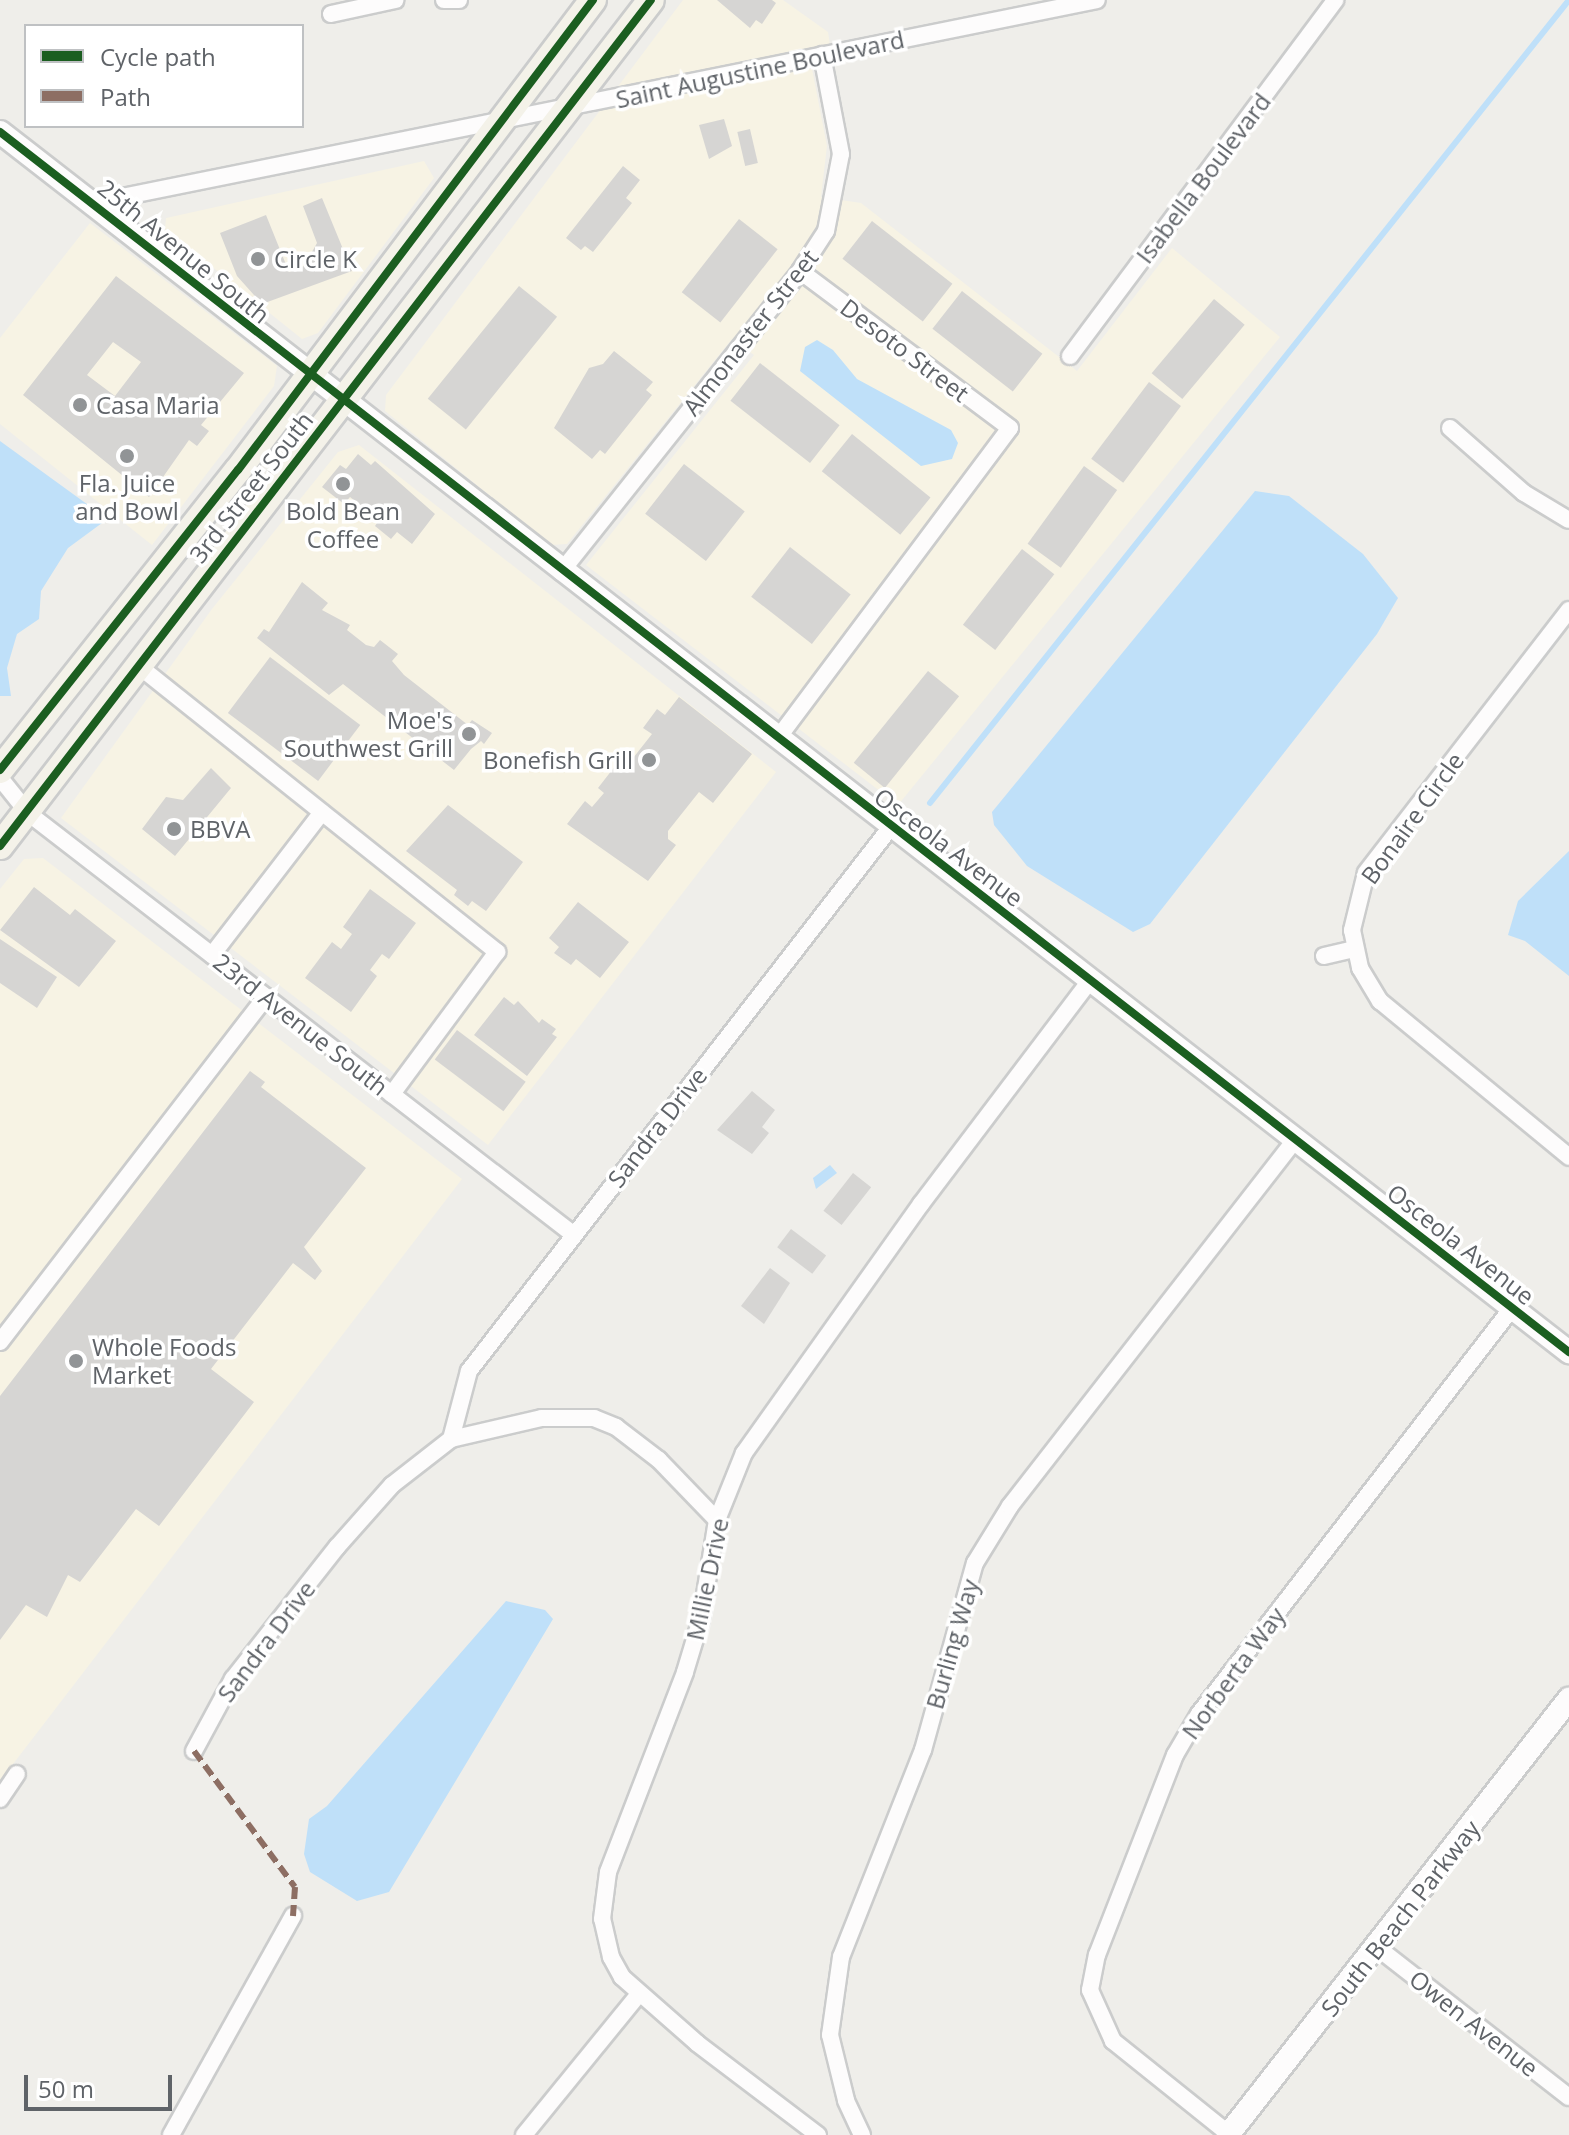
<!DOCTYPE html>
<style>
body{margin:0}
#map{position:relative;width:1569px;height:2135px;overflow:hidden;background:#efeeea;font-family:"Open Sans",sans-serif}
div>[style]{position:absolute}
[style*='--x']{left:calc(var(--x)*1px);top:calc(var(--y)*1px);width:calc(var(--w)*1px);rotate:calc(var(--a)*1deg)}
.commercial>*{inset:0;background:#f7f3e4}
.water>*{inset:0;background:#bfe0f9}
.stream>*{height:6px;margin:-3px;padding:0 3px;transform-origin:3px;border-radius:3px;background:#bfe0f9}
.building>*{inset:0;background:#d6d5d3;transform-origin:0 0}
.roads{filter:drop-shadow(2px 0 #cbcccc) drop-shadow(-2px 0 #cbcccc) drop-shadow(0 2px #cbcccc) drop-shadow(0 -2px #cbcccc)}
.street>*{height:16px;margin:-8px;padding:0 8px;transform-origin:8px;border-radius:8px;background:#fdfcfc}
.secondary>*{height:22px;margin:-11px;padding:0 11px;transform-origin:11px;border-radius:11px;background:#fdfcfc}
.primary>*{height:26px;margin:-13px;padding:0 13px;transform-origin:13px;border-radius:13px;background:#f4f2e9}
.quiet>*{height:6px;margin-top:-3px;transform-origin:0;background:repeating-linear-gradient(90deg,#8d6e63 0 12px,transparent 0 18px)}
.cycleway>*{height:8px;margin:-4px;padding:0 4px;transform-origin:4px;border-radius:4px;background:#1b5e20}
.dots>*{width:22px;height:22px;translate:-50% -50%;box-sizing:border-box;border:4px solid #fff;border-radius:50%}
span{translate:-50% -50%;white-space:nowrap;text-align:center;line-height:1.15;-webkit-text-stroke:7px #fff;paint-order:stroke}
.street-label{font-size:24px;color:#5f6368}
.poi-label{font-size:24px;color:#5f6368}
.left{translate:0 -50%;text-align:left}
.right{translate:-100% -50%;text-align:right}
.legend{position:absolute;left:24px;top:24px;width:280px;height:104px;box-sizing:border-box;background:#fff;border:2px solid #bfc1c3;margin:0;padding:10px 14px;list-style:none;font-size:24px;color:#5f6368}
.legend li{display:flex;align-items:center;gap:16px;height:40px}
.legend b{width:40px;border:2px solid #bfc1c3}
.scale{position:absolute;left:24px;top:2075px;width:148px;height:36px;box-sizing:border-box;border:4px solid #5f6368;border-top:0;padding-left:10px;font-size:24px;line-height:28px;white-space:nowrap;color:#5f6368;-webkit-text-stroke:6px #fff;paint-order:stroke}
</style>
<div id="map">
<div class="commercial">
<div style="clip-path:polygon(683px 0,783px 0,828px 32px,830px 45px,808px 48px,827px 146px,821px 197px,861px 203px,1077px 371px,1172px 248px,1280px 337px,898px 805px,586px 565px,754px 355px,732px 339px,567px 544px,551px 545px,385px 411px,386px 395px)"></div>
<div style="clip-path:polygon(424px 161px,434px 178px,318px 333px,302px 339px,165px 229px,166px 218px)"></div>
<div style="clip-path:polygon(90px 223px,277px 366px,274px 386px,152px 545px,0 424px,0 338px)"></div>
<div style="clip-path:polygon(359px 445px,776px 772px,488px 1145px,61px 818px,212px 609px,338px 452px)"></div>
<div style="clip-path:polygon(43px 858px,462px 1179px,0 1781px,0 889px,24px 859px)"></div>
</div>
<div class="water">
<div style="clip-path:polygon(817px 340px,833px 350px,857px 379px,951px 430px,958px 443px,952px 459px,921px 466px,800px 371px,805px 347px)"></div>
<div style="clip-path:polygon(0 441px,102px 515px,102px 523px,68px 548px,41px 591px,39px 619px,17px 634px,7px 668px,11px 696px,0 696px)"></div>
<div style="clip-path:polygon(1255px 491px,1289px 496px,1363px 554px,1398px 598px,1377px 634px,1150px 924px,1133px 932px,1027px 866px,994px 825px,992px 812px)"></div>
<div style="clip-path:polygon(1569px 851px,1569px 976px,1525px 941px,1508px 935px,1518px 901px)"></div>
<div style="clip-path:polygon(830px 1165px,837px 1173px,816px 1189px,813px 1178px)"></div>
<div style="clip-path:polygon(506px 1601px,545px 1610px,553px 1619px,389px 1892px,357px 1901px,310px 1872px,304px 1854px,309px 1819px,327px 1806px)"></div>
</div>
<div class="stream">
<div style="--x:930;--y:803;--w:1026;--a:-51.49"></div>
</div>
<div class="building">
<div style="clip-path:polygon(717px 0,772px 0,776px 3px,762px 24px,756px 20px,750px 28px)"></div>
<div style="clip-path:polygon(724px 119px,732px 146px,709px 159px,699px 125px)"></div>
<div style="left:750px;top:129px;width:35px;height:13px;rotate:77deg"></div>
<div style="clip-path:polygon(623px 166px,640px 180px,626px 198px,632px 203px,593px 252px,585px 246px,581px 250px,566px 238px)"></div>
<div style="clip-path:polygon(322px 198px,352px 271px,262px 304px,237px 276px,220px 233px,266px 215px,289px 272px,304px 266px,317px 243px,303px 206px)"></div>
<div style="left:739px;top:219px;width:49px;height:93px;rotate:38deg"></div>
<div style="left:872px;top:221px;width:102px;height:48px;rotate:38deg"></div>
<div style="clip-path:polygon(evenodd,116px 276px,244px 373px,201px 425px,209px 431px,197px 446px,189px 440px,149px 497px,23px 395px,116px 276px,113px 342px,141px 362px,115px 396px,87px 375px,113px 342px)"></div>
<div style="left:519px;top:286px;width:49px;height:145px;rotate:39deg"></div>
<div style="left:962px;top:291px;width:102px;height:48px;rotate:38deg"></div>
<div style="left:1214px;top:299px;width:40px;height:97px;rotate:40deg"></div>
<div style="clip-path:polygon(614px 351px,653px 382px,646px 390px,652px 395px,605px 454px,600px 450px,592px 459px,554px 428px,589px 368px,603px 364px)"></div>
<div style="left:760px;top:363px;width:101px;height:48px;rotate:38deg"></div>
<div style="left:1149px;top:382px;width:40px;height:96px;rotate:37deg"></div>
<div style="left:852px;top:434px;width:101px;height:48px;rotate:39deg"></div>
<div style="clip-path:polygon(358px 454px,371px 465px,375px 461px,435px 514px,412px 544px,397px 532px,391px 539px,375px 526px,379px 520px,350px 497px,344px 504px,322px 487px,340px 465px,346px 469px)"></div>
<div style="left:684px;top:464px;width:77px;height:63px;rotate:38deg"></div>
<div style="left:1084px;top:466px;width:41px;height:96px;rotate:36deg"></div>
<div style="left:790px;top:547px;width:77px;height:63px;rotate:38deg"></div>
<div style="left:1022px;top:549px;width:41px;height:96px;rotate:38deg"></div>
<div style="clip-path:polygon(302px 582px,328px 603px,322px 610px,350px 625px,347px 630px,366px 645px,374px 647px,380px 640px,398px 654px,392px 661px,404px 675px,468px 725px,472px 720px,492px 733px,484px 744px,481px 741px,471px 749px,454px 770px,343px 684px,329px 695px,257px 638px,264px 629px,269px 632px)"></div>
<div style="left:270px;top:657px;width:113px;height:70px;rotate:37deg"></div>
<div style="left:928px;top:671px;width:40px;height:118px;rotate:39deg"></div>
<div style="clip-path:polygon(679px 697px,752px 754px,713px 803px,699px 792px,668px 831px,668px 839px,676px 845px,648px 881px,567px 824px,585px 801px,592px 807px,604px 793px,598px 788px,619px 761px,626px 767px,652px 734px,643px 728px,657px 709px,665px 715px)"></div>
<div style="clip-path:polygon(211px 768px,231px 788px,175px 856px,142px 829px,166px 797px,183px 800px)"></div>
<div style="clip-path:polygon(448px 805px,523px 862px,486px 911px,472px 901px,468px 906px,454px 895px,457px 890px,406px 851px)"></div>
<div style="clip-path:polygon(34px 887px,70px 915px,75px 909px,116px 941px,79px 987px,0 930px)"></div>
<div style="clip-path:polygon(370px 889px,416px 923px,389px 959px,382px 954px,370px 970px,377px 976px,351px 1012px,305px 978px,332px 942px,341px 949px,352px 934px,343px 927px)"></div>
<div style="clip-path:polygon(578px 902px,629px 942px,600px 978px,576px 959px,571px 965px,554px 953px,559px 947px,549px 938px)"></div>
<div style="clip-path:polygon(0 939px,57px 977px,37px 1008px,0 983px)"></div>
<div style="clip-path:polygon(504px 997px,514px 1005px,518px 1001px,539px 1023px,542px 1019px,556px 1029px,552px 1034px,557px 1037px,527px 1076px,474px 1035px)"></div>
<div style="left:457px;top:1030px;width:86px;height:37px;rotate:37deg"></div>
<div style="clip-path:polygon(250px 1071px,265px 1082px,261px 1087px,366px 1168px,304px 1247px,322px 1271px,315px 1280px,293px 1263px,211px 1369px,254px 1402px,159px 1526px,136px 1509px,80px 1582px,68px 1575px,47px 1617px,26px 1605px,0 1640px,0 1396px)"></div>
<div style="clip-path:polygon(752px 1091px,775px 1110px,762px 1127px,769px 1133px,752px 1154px,717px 1130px)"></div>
<div style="left:853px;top:1173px;width:23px;height:48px;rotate:38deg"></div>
<div style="left:791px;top:1229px;width:44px;height:23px;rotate:37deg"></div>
<div style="clip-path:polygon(770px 1268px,790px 1283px,764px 1324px,741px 1306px)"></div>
</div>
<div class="roads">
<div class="street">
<div style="--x:444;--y:0;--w:15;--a:0"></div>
<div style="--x:331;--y:14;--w:66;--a:-12.2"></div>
<div style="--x:92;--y:203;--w:1025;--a:-11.42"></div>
<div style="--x:1070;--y:356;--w:444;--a:-53.3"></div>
<div style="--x:1450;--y:428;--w:98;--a:41.3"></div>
<div style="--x:1524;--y:493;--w:52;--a:31"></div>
<div style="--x:561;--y:572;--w:384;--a:-51.5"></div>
<div style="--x:800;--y:271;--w:48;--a:-57"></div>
<div style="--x:826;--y:231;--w:78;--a:-79"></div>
<div style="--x:841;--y:154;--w:101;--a:-100.9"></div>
<div style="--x:1569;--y:610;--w:332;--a:127.7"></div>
<div style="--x:1366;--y:873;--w:59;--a:103.8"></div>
<div style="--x:1352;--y:930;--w:39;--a:78"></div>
<div style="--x:1360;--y:968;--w:39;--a:59"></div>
<div style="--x:1380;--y:1001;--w:245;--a:39.5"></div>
<div style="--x:140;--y:667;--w:457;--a:38.6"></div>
<div style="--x:497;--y:952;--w:177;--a:126.5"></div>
<div style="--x:778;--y:738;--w:387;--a:-53.2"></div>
<div style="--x:1010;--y:428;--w:262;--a:-143.2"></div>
<div style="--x:0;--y:778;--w:45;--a:51.3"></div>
<div style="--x:28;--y:813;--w:690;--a:37.7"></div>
<div style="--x:212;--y:955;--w:180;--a:-52.4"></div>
<div style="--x:1324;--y:956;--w:31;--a:-13"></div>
<div style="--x:0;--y:1342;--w:436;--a:-52.4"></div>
<div style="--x:451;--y:1439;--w:70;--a:-75.2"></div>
<div style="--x:469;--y:1371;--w:687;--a:-52.21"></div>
<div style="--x:194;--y:1751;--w:82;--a:-61.6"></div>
<div style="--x:233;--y:1679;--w:168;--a:-51.8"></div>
<div style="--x:337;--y:1547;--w:83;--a:-48.4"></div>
<div style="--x:392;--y:1485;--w:75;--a:-37.9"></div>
<div style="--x:451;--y:1439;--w:93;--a:-13"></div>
<div style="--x:542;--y:1418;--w:52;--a:0"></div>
<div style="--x:594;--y:1418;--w:24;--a:22"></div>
<div style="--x:616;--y:1427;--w:54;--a:37.5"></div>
<div style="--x:659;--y:1460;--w:83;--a:46"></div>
<div style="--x:0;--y:1799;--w:30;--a:-56"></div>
<div style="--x:1378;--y:1948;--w:242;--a:38"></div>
<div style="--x:1229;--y:2134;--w:149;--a:-141.3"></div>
<div style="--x:1113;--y:2041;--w:56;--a:-114.3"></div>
<div style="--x:1090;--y:1990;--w:36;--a:-79"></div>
<div style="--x:1097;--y:1955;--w:215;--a:-68.7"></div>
<div style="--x:1175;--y:1755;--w:48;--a:-59.7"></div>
<div style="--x:1199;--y:1714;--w:513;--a:-52.37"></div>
<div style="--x:171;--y:2135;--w:251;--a:-60.9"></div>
<div style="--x:524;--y:2135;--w:181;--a:-50.8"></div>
<div style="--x:818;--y:2135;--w:152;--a:-142.8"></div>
<div style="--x:697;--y:2043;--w:100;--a:-138.7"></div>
<div style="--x:622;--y:1977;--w:23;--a:-119"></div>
<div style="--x:611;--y:1957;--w:39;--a:-103"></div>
<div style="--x:602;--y:1919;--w:47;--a:-82.7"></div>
<div style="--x:608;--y:1872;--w:214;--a:-68.9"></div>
<div style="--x:685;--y:1672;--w:55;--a:-73.2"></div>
<div style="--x:701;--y:1619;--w:100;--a:-80.8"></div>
<div style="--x:717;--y:1520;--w:72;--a:-68.1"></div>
<div style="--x:744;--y:1453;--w:305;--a:-54.6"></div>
<div style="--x:921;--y:1204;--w:282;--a:-52.9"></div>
<div style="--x:862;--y:2135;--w:38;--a:-115"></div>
<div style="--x:846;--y:2100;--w:67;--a:-103.8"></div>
<div style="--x:830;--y:2035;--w:79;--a:-82"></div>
<div style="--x:841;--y:1957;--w:223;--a:-68.4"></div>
<div style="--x:923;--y:1750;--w:194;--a:-74.5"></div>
<div style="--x:975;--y:1563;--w:67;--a:-58.4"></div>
<div style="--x:1010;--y:1506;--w:462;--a:-52.1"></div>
</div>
<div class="secondary">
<div style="--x:0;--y:132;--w:1988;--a:37.87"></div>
<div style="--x:1228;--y:2135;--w:554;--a:-51.97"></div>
</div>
<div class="primary">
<div style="--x:0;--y:770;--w:383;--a:-51.6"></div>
<div style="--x:238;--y:470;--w:589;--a:-52.94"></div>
<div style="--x:0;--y:846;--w:1067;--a:-52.42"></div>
</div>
</div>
<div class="quiet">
<div style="--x:194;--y:1751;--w:169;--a:53.4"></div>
<div style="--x:295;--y:1887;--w:29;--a:94"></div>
</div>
<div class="cycleway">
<div style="--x:0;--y:132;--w:1988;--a:37.87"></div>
<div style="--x:0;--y:770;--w:383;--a:-51.6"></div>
<div style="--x:238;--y:470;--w:589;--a:-52.94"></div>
<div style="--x:0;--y:846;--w:1067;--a:-52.42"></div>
</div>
<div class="dots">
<div style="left:258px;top:259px;background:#919496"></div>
<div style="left:80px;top:405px;background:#919496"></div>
<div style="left:127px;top:456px;background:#919496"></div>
<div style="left:343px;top:484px;background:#919496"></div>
<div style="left:469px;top:734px;background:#919496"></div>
<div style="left:649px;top:760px;background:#919496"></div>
<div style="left:174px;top:829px;background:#919496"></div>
<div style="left:76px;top:1361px;background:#919496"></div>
</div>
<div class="street-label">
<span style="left:760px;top:69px;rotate:-12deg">Saint Augustine Boulevard</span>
<span style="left:1203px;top:178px;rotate:-53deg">Isabella Boulevard</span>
<span style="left:184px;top:251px;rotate:39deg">25th Avenue South</span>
<span style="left:750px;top:332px;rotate:-52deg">Almonaster Street</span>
<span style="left:905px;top:350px;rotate:37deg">Desoto Street</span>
<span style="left:251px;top:487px;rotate:-52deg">3rd Street South</span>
<span style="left:1412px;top:818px;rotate:-54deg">Bonaire Circle</span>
<span style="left:949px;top:847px;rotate:37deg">Osceola Avenue</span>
<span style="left:301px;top:1024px;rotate:38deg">23rd Avenue South</span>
<span style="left:657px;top:1127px;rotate:-52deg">Sandra Drive</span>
<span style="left:1461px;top:1244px;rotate:38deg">Osceola Avenue</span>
<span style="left:707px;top:1579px;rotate:-78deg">Millie Drive</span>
<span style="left:266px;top:1641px;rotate:-53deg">Sandra Drive</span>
<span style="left:952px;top:1644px;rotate:-74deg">Burling Way</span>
<span style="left:1233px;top:1673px;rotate:-54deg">Norberta Way</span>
<span style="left:1400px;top:1918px;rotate:-52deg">South Beach Parkway</span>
<span style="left:1474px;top:2023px;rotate:38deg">Owen Avenue</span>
</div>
<div class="poi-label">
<span class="left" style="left:274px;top:259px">Circle K</span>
<span class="left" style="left:96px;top:405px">Casa Maria</span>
<span style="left:127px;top:497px">Fla. Juice<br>and Bowl</span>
<span style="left:343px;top:525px">Bold Bean<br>Coffee</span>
<span class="right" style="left:453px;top:734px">Moe's<br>Southwest Grill</span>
<span class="right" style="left:633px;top:760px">Bonefish Grill</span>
<span class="left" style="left:190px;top:829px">BBVA</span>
<span class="left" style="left:92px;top:1361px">Whole Foods<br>Market</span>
</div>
<ul class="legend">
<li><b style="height:10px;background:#1b5e20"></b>Cycle path</li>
<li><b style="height:10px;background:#8d6e63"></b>Path</li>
</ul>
<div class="scale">50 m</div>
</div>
